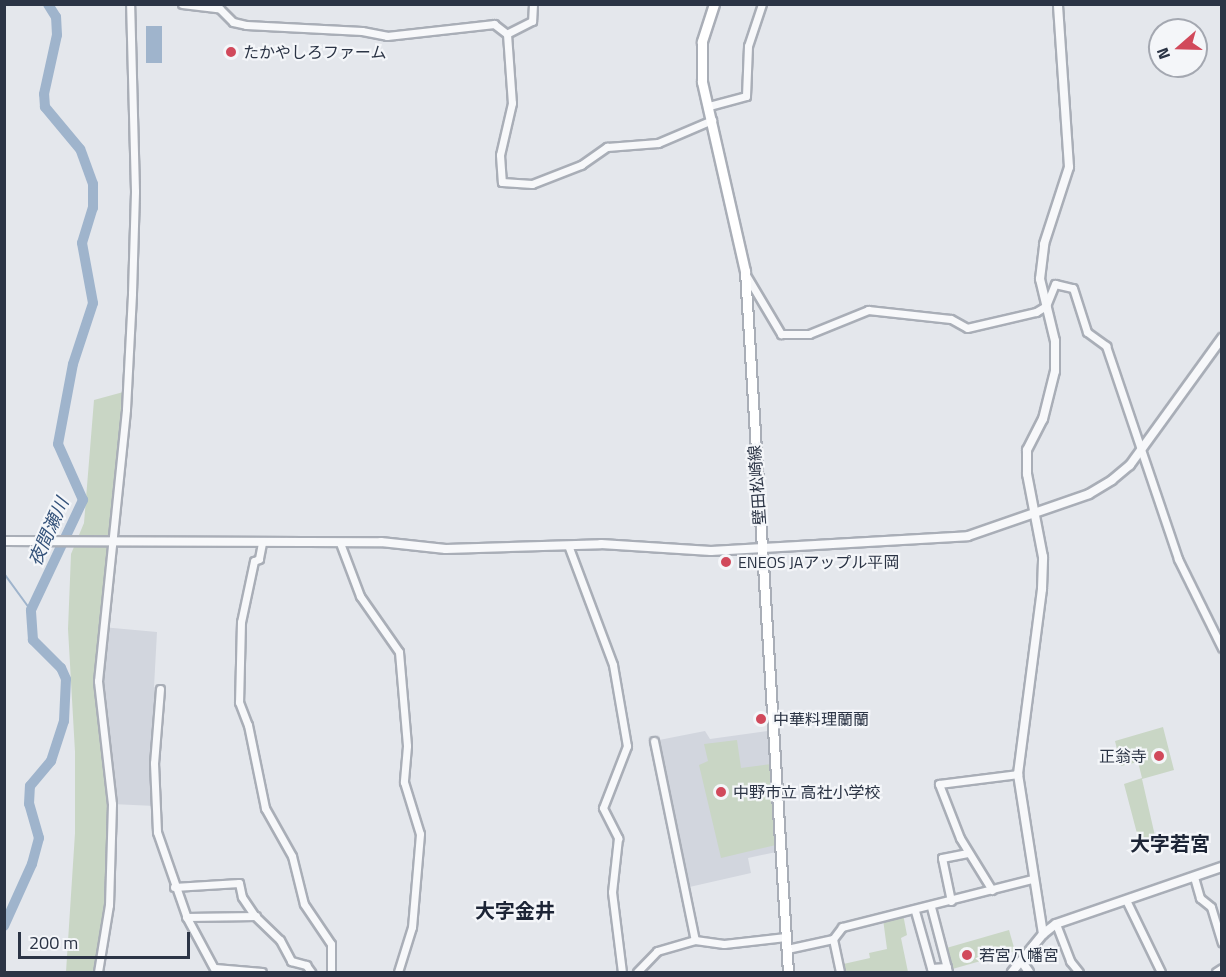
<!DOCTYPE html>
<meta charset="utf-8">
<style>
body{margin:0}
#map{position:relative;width:1226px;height:977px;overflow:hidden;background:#e4e7ec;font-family:"Titillium Web","Noto Sans JP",sans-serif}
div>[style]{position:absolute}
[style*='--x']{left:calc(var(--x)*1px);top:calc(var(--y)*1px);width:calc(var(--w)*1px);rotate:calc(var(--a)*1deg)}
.built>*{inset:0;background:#d2d6de}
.green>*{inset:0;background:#c9d6c5;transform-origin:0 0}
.water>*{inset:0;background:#9fb4cc;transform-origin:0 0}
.stream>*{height:1.5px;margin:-0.75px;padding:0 0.75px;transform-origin:0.75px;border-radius:0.75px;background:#9fb4cc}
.river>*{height:10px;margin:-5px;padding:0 5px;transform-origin:5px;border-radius:5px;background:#9fb4cc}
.roads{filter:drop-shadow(2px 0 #a9aeb7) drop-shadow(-2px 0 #a9aeb7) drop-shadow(0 2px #a9aeb7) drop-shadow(0 -2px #a9aeb7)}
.minor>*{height:7px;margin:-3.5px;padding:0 3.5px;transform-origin:3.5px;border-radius:3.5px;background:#f7f8fa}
.tertiary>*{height:8px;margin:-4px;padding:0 4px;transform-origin:4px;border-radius:4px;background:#f7f8fa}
.secondary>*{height:9px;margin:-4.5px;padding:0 4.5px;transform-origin:4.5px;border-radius:4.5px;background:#fff}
.dots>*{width:16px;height:16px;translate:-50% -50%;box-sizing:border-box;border:3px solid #f4f6f9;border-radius:50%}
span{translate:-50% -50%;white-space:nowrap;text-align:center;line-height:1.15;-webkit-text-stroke:4.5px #f4f6f9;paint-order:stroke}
.poi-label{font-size:16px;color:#2b3445}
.left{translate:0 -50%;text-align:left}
.right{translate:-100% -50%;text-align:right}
.street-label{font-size:16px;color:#2b3445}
.water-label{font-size:18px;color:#34527a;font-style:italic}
.quarter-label{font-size:20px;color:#1d2536;font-weight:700}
.frame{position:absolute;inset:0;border:6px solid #2b3445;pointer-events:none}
.north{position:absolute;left:1148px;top:18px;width:60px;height:60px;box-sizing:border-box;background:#f4f6f9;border:2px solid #a4a8b1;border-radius:50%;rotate:250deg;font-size:16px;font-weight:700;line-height:24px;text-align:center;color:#2b3445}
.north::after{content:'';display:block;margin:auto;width:21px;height:27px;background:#d1495b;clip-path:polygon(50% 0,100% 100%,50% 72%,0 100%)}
.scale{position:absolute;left:18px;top:932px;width:172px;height:27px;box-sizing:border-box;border:3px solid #2b3445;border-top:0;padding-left:8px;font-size:18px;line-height:21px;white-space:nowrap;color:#2b3445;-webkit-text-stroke:4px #f4f6f9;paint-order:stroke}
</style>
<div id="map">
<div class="built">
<div style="clip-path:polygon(102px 627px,157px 632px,154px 687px,160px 689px,155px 806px,112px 804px,100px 709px)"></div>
<div style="clip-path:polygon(775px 730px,781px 851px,748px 858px,751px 873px,685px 888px,654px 741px,705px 731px,710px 739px)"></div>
</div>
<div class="green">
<div style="clip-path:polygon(127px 391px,98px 681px,107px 740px,112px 850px,98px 972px,66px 972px,75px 833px,75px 752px,68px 629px,71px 554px,84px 523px,94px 400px)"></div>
<div style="clip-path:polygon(1163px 727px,1174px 770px,1142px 779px,1155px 836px,1139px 841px,1124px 784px,1142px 778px,1138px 762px,1121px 766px,1115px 741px)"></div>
<div style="clip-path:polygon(737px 740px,741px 768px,771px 764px,776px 845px,721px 858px,699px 765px,708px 761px,704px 744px)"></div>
<div style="clip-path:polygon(903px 914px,907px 935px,901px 938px,908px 972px,840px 972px,839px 965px,870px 958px,869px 953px,887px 949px,883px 919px)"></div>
<div style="left:1009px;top:930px;width:22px;height:66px;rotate:74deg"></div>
</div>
<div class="water">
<div style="left:146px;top:26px;width:16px;height:37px"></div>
</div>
<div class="stream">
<div style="--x:4;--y:573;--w:46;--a:53.9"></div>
</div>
<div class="river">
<div style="--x:4;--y:926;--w:68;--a:-65.7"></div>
<div style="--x:32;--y:864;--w:27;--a:-75"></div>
<div style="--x:39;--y:838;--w:35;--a:-106"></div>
<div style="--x:29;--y:804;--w:18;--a:-87"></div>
<div style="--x:30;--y:786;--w:33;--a:-50"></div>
<div style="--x:51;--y:761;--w:42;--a:-72"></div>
<div style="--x:64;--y:721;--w:42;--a:-87.3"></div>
<div style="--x:66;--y:679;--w:12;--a:-114"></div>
<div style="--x:61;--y:668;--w:40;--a:-135"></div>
<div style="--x:33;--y:640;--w:30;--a:-94"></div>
<div style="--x:31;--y:610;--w:122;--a:-64.7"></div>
<div style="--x:83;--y:500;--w:61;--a:-114.1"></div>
<div style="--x:58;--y:444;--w:81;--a:-79.4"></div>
<div style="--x:73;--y:364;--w:64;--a:-71.8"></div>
<div style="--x:93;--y:303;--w:61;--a:-100.4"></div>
<div style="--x:82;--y:243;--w:37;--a:-73"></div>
<div style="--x:93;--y:208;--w:24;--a:-90"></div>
<div style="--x:93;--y:184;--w:37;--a:-110"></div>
<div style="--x:80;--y:149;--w:55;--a:-129.8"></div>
<div style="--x:45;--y:107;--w:13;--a:-94"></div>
<div style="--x:44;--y:94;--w:60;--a:-77.6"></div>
<div style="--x:57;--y:35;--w:18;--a:-93"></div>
<div style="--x:56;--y:17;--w:15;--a:-122"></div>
</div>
<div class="roads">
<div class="minor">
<div style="--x:182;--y:4;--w:38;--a:7"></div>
<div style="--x:220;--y:9;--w:18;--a:45"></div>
<div style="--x:233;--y:22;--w:13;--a:13"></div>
<div style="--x:246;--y:25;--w:116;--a:3"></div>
<div style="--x:362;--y:31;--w:25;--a:11"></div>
<div style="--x:387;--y:36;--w:108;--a:-6.4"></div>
<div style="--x:494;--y:24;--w:16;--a:38"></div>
<div style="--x:533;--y:4;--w:17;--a:93"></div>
<div style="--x:532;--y:21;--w:28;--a:153"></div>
<div style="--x:507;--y:34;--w:69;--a:85.9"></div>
<div style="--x:512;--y:103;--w:53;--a:103"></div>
<div style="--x:500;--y:155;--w:27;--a:86"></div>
<div style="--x:502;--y:182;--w:30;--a:4"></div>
<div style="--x:532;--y:184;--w:53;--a:-21.2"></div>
<div style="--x:581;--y:165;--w:32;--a:-35"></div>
<div style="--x:607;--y:147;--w:51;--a:-4.5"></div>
<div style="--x:658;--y:143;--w:59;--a:-23.1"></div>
<div style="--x:709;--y:106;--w:38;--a:-15"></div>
<div style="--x:746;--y:96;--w:50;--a:-87.7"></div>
<div style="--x:748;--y:46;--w:44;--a:-71.6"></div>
<div style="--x:746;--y:275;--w:69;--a:59.3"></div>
<div style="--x:781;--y:334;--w:28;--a:0"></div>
<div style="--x:809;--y:334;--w:64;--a:-22.1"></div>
<div style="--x:868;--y:310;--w:83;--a:6.2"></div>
<div style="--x:951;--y:319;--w:18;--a:29"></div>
<div style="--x:967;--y:328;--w:71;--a:-13.1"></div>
<div style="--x:1036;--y:312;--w:12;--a:-31"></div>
<div style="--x:1046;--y:306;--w:24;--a:-68"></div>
<div style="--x:1055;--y:284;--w:18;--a:13"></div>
<div style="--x:1073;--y:288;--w:46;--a:72.3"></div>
<div style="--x:1087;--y:332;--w:24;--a:36"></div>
<div style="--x:1106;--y:346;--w:225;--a:71.3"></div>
<div style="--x:1178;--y:559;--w:99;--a:63.7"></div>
<div style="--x:262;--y:543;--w:16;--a:101"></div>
<div style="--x:259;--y:559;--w:5;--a:158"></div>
<div style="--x:254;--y:561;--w:62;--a:102"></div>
<div style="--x:241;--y:622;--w:80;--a:91.4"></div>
<div style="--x:239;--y:702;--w:25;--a:69"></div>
<div style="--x:248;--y:725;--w:85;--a:78.4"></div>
<div style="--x:265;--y:808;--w:55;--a:60.6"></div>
<div style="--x:292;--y:856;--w:49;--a:76"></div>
<div style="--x:304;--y:904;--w:48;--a:56"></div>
<div style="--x:331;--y:944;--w:28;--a:90"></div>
<div style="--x:340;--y:543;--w:57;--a:69.3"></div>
<div style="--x:360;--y:596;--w:68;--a:55.1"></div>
<div style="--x:399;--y:652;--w:94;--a:85.1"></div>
<div style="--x:407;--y:746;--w:36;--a:95"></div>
<div style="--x:404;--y:782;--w:54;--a:72.9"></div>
<div style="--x:420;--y:834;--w:93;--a:94.9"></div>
<div style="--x:412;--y:927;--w:47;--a:107.3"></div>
<div style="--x:568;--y:545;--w:128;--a:69.4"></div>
<div style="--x:613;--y:665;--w:82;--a:80.2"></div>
<div style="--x:627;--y:746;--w:66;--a:111.2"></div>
<div style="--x:603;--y:808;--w:34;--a:63"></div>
<div style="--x:618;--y:838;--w:54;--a:96.3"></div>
<div style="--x:612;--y:892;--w:81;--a:82.9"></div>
<div style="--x:160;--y:689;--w:74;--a:94.6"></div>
<div style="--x:154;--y:763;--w:69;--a:87.5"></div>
<div style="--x:157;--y:832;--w:91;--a:70.8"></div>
<div style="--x:187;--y:918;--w:61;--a:61.8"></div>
<div style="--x:654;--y:741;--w:203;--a:78.4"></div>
<div style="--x:1194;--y:877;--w:22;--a:74"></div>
<div style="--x:1200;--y:898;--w:14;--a:39"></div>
<div style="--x:1211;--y:907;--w:37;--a:73"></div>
<div style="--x:174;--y:887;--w:65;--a:-3.5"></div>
<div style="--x:239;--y:883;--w:14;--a:78"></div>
<div style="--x:242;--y:897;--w:22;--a:56"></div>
<div style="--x:254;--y:915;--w:36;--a:44"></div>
<div style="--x:280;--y:940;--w:24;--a:62"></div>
<div style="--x:291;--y:961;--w:16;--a:15"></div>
<div style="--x:306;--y:965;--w:9;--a:54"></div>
<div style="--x:992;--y:890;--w:61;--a:-121.6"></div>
<div style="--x:960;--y:838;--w:58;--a:-111.3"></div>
<div style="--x:939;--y:784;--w:80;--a:-7.2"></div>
<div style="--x:1126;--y:900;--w:80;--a:64.1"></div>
<div style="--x:951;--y:901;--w:44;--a:-101.8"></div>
<div style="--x:942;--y:858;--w:26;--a:-11"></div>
<div style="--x:931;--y:907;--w:67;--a:75.3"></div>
<div style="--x:915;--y:911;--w:59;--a:74.3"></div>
<div style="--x:931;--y:968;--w:16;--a:-4"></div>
<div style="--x:186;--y:917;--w:70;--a:-0.8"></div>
<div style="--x:1056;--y:924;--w:40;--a:69"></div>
<div style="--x:1070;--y:961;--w:14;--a:51"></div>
<div style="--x:833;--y:939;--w:34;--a:78"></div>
<div style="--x:787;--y:949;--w:47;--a:-12.3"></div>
<div style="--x:833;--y:939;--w:15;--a:-53"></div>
<div style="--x:842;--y:927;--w:196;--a:-14.2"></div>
<div style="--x:215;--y:968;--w:47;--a:4.9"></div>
<div style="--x:98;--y:972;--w:68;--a:-80.7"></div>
<div style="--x:109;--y:905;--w:101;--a:-88.3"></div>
<div style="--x:112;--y:804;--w:124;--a:-96.5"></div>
<div style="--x:98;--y:681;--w:273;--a:-84.1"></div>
<div style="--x:126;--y:409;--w:116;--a:-87"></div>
<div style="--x:132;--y:293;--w:102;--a:-88.3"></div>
<div style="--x:135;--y:191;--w:187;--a:-91.5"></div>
<div style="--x:637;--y:972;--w:29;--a:-46"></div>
<div style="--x:657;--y:951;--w:40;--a:-16"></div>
<div style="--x:695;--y:940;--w:29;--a:8"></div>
<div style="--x:724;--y:944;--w:62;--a:-6.4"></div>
<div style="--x:1216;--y:972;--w:7;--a:-34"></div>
</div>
<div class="tertiary">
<div style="--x:4;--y:541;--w:377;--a:0.2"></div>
<div style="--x:381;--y:542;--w:65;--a:6.1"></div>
<div style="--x:446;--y:549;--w:155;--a:-1.8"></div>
<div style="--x:601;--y:544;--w:110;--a:3.6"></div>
<div style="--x:711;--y:551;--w:257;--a:-3.3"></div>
<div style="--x:968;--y:536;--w:128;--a:-19.1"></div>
<div style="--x:1089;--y:494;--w:27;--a:-31"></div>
<div style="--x:1112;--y:480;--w:23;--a:-40"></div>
<div style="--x:1130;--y:465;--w:157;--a:-54.1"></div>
<div style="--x:1043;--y:934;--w:162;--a:-98.9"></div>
<div style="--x:1018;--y:774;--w:187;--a:-82.6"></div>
<div style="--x:1042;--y:589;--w:32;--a:-88"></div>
<div style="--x:1043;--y:557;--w:85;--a:-100.9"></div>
<div style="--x:1027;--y:474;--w:24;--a:-90"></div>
<div style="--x:1027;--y:450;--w:35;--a:-63"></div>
<div style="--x:1043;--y:419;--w:49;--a:-76"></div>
<div style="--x:1055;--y:371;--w:30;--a:-90"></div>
<div style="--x:1055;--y:341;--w:64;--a:-103.6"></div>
<div style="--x:1040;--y:279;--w:35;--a:-83"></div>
<div style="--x:1044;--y:244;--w:81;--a:-72"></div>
<div style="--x:1069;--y:167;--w:163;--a:-93.9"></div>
<div style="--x:1022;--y:962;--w:12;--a:55"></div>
<div style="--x:1012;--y:972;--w:49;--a:-50.8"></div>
<div style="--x:1043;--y:934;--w:16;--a:-38"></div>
<div style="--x:1056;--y:924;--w:176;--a:-19"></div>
</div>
<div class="secondary">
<div style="--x:714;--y:4;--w:40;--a:108"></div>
<div style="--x:702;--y:42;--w:40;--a:90"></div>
<div style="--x:702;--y:82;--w:194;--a:77.2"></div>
<div style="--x:745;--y:271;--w:702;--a:86.49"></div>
</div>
</div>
<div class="dots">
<div style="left:231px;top:52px;background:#d1495b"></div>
<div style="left:726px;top:562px;background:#d1495b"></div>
<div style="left:761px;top:719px;background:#d1495b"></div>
<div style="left:1159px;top:756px;background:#d1495b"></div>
<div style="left:721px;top:792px;background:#d1495b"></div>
<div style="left:967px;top:955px;background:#d1495b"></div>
</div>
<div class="poi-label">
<span class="left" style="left:243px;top:52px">たかやしろファーム</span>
<span class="left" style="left:738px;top:562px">ENEOS JAアップル平岡</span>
<span class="left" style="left:773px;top:719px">中華料理蘭蘭</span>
<span class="right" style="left:1147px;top:756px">正翁寺</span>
<span class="left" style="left:733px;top:792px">中野市立 高社小学校</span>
<span class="left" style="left:979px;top:955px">若宮八幡宮</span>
</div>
<div class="street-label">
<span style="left:757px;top:485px;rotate:-94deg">壁田松崎線</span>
</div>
<div class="water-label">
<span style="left:49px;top:532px;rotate:-66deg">夜間瀬川</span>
</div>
<div class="quarter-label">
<span style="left:1170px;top:843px">大字若宮</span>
<span style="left:515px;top:910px">大字金井</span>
</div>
<div class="frame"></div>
<div class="north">N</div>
<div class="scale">200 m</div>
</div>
